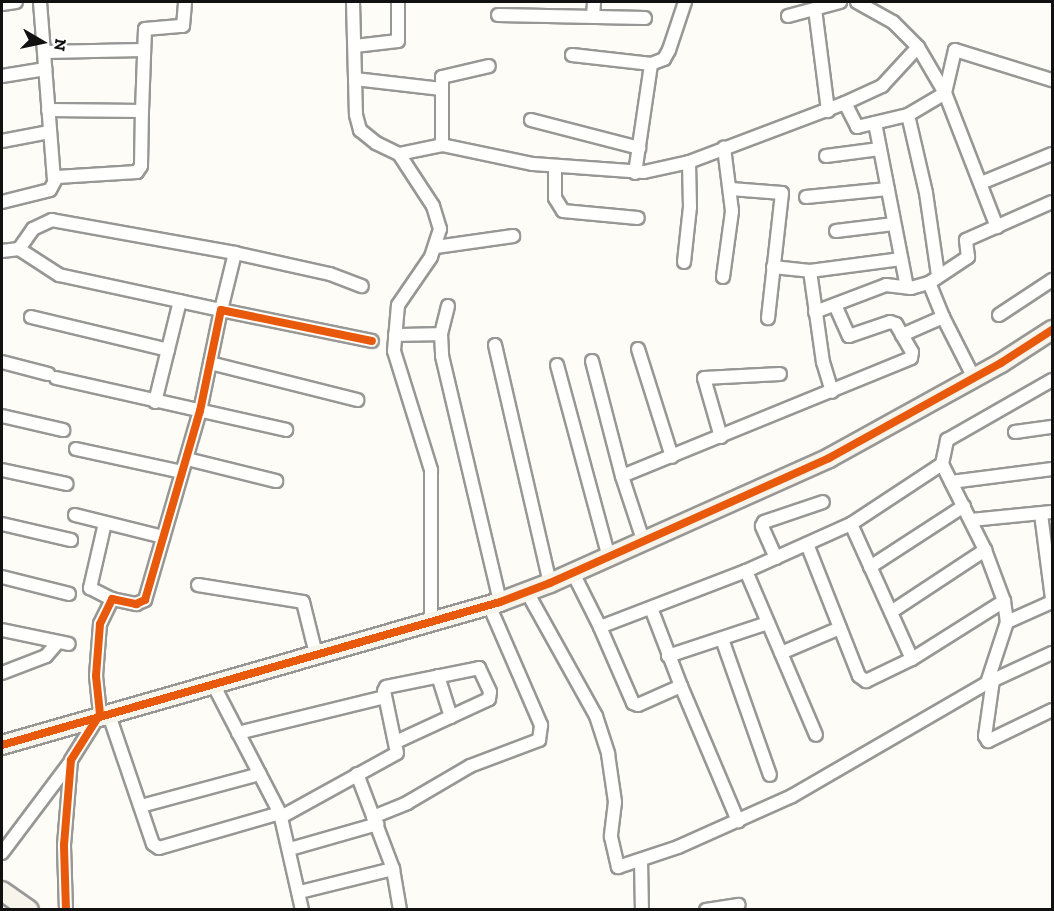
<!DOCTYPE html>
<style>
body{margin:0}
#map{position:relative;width:1054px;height:911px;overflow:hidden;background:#fdfcf7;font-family:"Zilla Slab",serif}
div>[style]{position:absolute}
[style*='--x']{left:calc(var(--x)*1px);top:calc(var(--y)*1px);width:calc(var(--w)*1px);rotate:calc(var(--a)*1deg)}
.roads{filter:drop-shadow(2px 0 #979795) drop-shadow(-2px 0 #979795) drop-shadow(0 2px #979795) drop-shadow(0 -2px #979795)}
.street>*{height:12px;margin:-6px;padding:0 6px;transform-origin:6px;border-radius:6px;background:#fffffe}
.secondary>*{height:18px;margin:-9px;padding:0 9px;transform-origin:9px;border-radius:9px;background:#f6f4eb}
.cycleway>*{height:8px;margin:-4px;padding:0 4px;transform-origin:4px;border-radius:4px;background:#e8590c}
span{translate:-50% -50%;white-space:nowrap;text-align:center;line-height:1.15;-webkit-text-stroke:6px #fff;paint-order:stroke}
.frame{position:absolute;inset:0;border:3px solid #111;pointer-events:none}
.north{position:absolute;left:12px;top:12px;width:60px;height:60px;-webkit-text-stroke:4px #fff;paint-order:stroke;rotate:99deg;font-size:16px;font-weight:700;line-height:24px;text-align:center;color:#111}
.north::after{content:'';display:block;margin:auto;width:21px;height:27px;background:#111;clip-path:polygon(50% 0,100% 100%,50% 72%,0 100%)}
</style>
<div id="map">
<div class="roads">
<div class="street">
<div style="--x:40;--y:2;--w:177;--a:85.5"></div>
<div style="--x:353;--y:2;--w:113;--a:88.5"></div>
<div style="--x:356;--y:115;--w:16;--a:75"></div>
<div style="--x:360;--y:130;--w:21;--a:39"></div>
<div style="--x:376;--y:143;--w:25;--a:26"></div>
<div style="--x:399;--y:154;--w:62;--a:56.8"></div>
<div style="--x:433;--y:206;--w:24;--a:73"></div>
<div style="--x:440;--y:229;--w:29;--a:108"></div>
<div style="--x:431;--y:257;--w:58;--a:124.5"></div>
<div style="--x:398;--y:305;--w:46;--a:95"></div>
<div style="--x:394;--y:351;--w:125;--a:72.7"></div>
<div style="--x:431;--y:470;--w:152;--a:90"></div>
<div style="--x:857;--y:2;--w:41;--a:29.1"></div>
<div style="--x:893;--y:22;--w:35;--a:45"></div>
<div style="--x:918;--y:47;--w:53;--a:59.6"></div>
<div style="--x:945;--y:93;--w:144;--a:68.8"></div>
<div style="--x:2;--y:4;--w:14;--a:-8"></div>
<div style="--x:815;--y:9;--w:103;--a:82.7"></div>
<div style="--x:498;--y:15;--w:147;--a:1.2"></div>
<div style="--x:788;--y:16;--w:54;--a:-15.1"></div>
<div style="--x:593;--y:17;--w:15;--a:-86"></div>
<div style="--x:355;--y:46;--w:43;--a:-6.6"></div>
<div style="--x:398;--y:41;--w:39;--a:-90"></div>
<div style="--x:44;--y:52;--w:99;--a:-1.2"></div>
<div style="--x:572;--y:55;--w:80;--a:6.5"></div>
<div style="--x:2;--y:76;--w:44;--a:-9.2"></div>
<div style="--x:355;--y:79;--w:87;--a:6.6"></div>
<div style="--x:845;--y:103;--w:41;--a:-24.7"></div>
<div style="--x:882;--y:86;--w:53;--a:-47.3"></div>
<div style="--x:48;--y:110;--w:94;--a:0.6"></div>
<div style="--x:142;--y:111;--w:82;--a:-87.9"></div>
<div style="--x:145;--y:29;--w:38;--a:-5"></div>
<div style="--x:183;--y:26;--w:24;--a:-85"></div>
<div style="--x:908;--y:115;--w:80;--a:77"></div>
<div style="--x:926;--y:193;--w:83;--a:81.7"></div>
<div style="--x:531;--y:120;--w:112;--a:14.5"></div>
<div style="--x:875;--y:123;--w:167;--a:79"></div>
<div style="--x:2;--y:141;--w:48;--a:-10.8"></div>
<div style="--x:442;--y:145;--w:68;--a:-90"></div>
<div style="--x:442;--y:77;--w:48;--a:-13.2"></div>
<div style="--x:399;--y:154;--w:44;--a:-11.8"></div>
<div style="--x:442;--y:145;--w:93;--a:11.8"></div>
<div style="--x:533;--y:164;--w:111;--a:4.1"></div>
<div style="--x:644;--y:172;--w:46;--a:-12.5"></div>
<div style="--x:689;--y:162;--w:167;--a:-20.7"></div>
<div style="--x:845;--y:103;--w:27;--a:63"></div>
<div style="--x:857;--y:127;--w:52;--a:-13.2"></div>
<div style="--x:908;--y:115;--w:43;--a:-30.7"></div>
<div style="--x:945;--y:93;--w:44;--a:-76.9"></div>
<div style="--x:955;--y:50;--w:102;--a:17.2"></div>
<div style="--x:826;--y:156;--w:54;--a:-7.4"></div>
<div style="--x:555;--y:167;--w:31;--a:90"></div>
<div style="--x:555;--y:198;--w:15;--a:58"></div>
<div style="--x:563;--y:211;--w:75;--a:5.3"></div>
<div style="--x:635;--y:173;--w:110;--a:-81.6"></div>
<div style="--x:651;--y:64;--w:14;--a:-21"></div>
<div style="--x:664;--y:59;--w:10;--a:-61"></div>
<div style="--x:669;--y:50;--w:51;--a:-71.6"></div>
<div style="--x:981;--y:183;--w:77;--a:-22.2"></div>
<div style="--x:731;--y:189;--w:51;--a:4.5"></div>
<div style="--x:782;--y:193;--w:126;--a:96.4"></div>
<div style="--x:806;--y:197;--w:82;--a:-5.6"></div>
<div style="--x:2;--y:202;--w:49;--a:-14"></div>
<div style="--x:50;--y:190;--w:15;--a:-62"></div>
<div style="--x:57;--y:177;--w:80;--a:-3.6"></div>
<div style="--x:137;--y:172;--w:7;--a:-56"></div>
<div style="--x:141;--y:166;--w:55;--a:-89"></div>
<div style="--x:836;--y:231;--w:58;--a:-6.9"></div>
<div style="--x:436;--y:247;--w:78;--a:-8.1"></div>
<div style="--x:2;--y:251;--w:17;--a:-7"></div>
<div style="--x:19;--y:249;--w:48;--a:33"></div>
<div style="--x:59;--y:275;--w:166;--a:12.2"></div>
<div style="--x:221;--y:310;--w:59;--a:-76.2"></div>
<div style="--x:235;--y:253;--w:186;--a:-169.8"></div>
<div style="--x:52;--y:220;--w:21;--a:155"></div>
<div style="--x:33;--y:229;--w:24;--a:125"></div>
<div style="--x:235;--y:253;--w:97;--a:12.5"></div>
<div style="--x:330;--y:274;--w:34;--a:21"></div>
<div style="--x:684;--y:262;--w:55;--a:-83.8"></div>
<div style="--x:690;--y:207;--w:45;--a:-91.3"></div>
<div style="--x:773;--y:267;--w:37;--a:6"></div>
<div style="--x:810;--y:271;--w:92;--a:-7.5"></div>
<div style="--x:810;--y:271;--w:92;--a:81.9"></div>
<div style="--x:823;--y:362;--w:31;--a:73"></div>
<div style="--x:723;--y:277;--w:67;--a:-82.2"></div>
<div style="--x:732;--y:211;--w:64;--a:-97.2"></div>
<div style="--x:835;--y:305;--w:34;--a:66"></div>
<div style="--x:849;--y:336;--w:43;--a:-18.9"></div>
<div style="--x:890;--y:322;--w:6;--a:18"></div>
<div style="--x:896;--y:324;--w:13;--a:61"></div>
<div style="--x:448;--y:306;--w:29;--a:104"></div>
<div style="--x:441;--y:334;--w:22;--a:87"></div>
<div style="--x:442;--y:356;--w:253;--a:76.7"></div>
<div style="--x:815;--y:312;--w:76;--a:-20.8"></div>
<div style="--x:886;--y:285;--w:25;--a:7"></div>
<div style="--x:911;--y:288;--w:19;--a:-16"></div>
<div style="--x:999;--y:315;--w:64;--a:-33.4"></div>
<div style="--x:31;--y:317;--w:141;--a:13.5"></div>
<div style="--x:943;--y:317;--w:68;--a:63.1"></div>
<div style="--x:395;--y:335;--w:46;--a:-1.2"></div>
<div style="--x:495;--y:345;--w:244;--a:77"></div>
<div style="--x:638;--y:349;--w:113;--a:72.5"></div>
<div style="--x:592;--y:361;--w:119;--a:75.4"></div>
<div style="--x:2;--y:362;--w:48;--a:14.6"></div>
<div style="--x:210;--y:363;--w:152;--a:14.1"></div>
<div style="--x:557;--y:365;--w:200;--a:74.9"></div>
<div style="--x:56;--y:378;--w:236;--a:12.7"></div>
<div style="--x:155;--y:402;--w:104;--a:-76.1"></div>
<div style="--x:2;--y:416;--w:63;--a:12.9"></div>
<div style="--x:1015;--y:432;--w:37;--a:-8"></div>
<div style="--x:721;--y:437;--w:61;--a:-106.1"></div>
<div style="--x:704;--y:378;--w:76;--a:-3"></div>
<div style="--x:76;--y:449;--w:108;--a:12.2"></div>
<div style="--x:187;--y:459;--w:92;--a:13.9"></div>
<div style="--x:942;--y:464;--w:96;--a:63.4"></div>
<div style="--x:985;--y:550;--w:54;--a:69.6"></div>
<div style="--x:1004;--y:601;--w:21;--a:82"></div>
<div style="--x:1007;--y:622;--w:49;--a:-24"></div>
<div style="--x:2;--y:470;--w:66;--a:12.2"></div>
<div style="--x:951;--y:482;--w:102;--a:-7.3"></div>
<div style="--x:1041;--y:514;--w:86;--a:82.6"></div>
<div style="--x:75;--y:515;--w:91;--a:14"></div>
<div style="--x:971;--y:520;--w:81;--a:-5.6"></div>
<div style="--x:105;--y:523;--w:67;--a:103"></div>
<div style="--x:90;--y:588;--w:25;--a:27"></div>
<div style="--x:2;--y:524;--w:71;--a:13.1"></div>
<div style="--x:851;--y:524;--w:148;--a:65.7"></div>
<div style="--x:644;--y:543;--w:71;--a:-108.2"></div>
<div style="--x:622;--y:476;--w:312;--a:-22.2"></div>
<div style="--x:911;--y:358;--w:6;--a:-81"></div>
<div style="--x:912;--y:352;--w:20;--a:-120"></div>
<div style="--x:902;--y:335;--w:45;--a:-23.7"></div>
<div style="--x:943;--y:317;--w:37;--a:-112"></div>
<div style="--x:929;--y:283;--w:47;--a:-33.7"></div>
<div style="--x:968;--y:257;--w:17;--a:-97"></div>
<div style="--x:966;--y:240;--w:94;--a:-23.8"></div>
<div style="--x:807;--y:544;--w:142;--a:68.5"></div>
<div style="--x:859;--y:676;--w:9;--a:36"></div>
<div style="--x:866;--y:681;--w:51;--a:-25.6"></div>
<div style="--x:912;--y:659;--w:109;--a:-32.2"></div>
<div style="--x:776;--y:558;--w:35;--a:-114"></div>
<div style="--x:762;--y:526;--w:4;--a:-63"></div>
<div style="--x:764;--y:522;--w:62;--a:-18.7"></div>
<div style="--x:870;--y:567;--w:112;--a:-33"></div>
<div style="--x:746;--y:571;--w:178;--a:66.9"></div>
<div style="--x:573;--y:573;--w:60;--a:63.4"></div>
<div style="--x:600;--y:627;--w:156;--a:-21"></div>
<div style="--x:746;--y:571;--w:115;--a:-24.1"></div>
<div style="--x:851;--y:524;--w:109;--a:-33.4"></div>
<div style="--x:942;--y:464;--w:25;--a:-78"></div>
<div style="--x:947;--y:440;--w:121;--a:-29.7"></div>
<div style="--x:2;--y:577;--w:69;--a:14.2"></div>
<div style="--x:198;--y:585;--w:106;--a:9.2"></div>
<div style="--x:303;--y:602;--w:54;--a:76"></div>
<div style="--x:527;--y:592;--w:142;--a:60.9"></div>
<div style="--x:596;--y:716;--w:40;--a:72"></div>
<div style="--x:608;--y:754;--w:49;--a:81.7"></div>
<div style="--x:615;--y:802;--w:35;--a:97"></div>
<div style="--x:611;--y:837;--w:31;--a:77"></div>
<div style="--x:618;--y:867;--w:63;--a:-18.4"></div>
<div style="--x:678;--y:847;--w:125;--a:-24.1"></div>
<div style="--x:792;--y:796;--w:225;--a:-30.1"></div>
<div style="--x:987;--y:683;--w:72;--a:-24.8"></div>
<div style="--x:651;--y:608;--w:84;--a:69"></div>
<div style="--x:891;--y:612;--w:113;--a:-33.4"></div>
<div style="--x:600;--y:627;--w:83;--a:66.5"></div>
<div style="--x:633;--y:703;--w:5;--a:22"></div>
<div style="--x:638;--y:705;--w:47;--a:-23.8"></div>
<div style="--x:681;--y:686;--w:147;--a:67.1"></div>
<div style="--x:2;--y:630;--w:68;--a:11.8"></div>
<div style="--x:722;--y:639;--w:144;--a:70.6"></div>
<div style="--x:781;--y:653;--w:64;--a:-23"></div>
<div style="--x:668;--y:656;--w:105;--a:-18.3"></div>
<div style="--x:2;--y:673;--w:47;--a:-21.1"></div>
<div style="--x:46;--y:656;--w:18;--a:-49"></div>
<div style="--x:438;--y:676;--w:43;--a:72.4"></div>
<div style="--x:993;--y:680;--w:57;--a:98.1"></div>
<div style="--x:985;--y:736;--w:6;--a:59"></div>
<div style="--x:988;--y:741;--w:71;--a:-25.8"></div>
<div style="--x:987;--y:683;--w:64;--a:-71.8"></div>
<div style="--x:213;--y:684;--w:145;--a:62.6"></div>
<div style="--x:280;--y:813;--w:99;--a:77.2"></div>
<div style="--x:108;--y:712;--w:139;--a:71.2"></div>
<div style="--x:153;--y:844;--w:7;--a:34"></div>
<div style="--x:159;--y:848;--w:126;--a:-16.1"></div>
<div style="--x:238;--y:733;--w:151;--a:-13.8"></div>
<div style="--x:357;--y:774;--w:102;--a:69.2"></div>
<div style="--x:393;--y:869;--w:42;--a:80.3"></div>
<div style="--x:141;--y:806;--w:123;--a:-15.1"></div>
<div style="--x:281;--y:817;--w:132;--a:-28.9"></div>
<div style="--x:397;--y:753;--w:63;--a:-101.8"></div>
<div style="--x:384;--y:691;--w:4;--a:-63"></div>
<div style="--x:386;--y:687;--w:95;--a:-11.5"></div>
<div style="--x:479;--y:668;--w:26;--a:65"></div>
<div style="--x:490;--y:692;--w:7;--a:98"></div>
<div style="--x:489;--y:699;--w:102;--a:155.2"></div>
<div style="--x:373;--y:817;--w:37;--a:-22"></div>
<div style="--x:407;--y:803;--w:73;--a:-30.4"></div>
<div style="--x:470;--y:766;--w:74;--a:-20.6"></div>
<div style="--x:539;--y:740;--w:15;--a:-82"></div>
<div style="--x:541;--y:725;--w:131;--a:-113.4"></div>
<div style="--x:290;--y:849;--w:91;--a:-16"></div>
<div style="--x:2;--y:853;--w:115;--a:-53.1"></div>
<div style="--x:641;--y:860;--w:50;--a:88.9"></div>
<div style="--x:300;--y:892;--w:96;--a:-13.9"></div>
<div style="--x:66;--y:910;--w:65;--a:-91.8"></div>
<div style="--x:64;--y:845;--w:85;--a:-85.3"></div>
<div style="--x:71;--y:760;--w:54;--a:-57.8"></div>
<div style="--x:100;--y:714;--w:38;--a:-96"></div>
<div style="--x:96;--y:676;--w:52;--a:-85.6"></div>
<div style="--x:100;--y:624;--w:28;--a:-64"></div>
<div style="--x:112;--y:599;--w:25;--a:12"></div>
<div style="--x:136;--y:604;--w:10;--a:-24"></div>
<div style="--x:145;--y:600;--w:197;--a:-73.8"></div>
<div style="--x:200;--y:411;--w:103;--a:-78.3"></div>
<div style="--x:221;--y:310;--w:154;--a:11.6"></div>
<div style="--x:706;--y:910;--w:33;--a:-9"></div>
</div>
<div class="secondary">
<div style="--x:2;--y:745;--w:518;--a:-16.02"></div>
<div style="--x:500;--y:602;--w:53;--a:-20.8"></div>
<div style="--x:550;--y:583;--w:306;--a:-24.1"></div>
<div style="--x:829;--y:458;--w:196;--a:-28.9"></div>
<div style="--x:1001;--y:363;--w:61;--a:-32.9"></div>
<div style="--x:2;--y:891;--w:33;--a:35"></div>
</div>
</div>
<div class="cycleway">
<div style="--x:2;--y:745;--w:518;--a:-16.02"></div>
<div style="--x:500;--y:602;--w:53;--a:-20.8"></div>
<div style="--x:550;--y:583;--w:306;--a:-24.1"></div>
<div style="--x:829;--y:458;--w:196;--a:-28.9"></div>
<div style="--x:1001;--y:363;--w:61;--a:-32.9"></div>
<div style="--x:66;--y:910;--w:65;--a:-91.8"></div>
<div style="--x:64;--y:845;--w:85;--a:-85.3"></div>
<div style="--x:71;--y:760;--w:54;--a:-57.8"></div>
<div style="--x:100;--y:714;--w:38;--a:-96"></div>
<div style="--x:96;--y:676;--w:52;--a:-85.6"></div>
<div style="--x:100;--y:624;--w:28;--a:-64"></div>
<div style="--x:112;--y:599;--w:25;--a:12"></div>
<div style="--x:136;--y:604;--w:10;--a:-24"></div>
<div style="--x:145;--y:600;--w:197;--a:-73.8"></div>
<div style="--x:200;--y:411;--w:103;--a:-78.3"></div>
<div style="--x:221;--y:310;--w:154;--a:11.6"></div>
</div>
<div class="frame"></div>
<div class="north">N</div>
</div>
